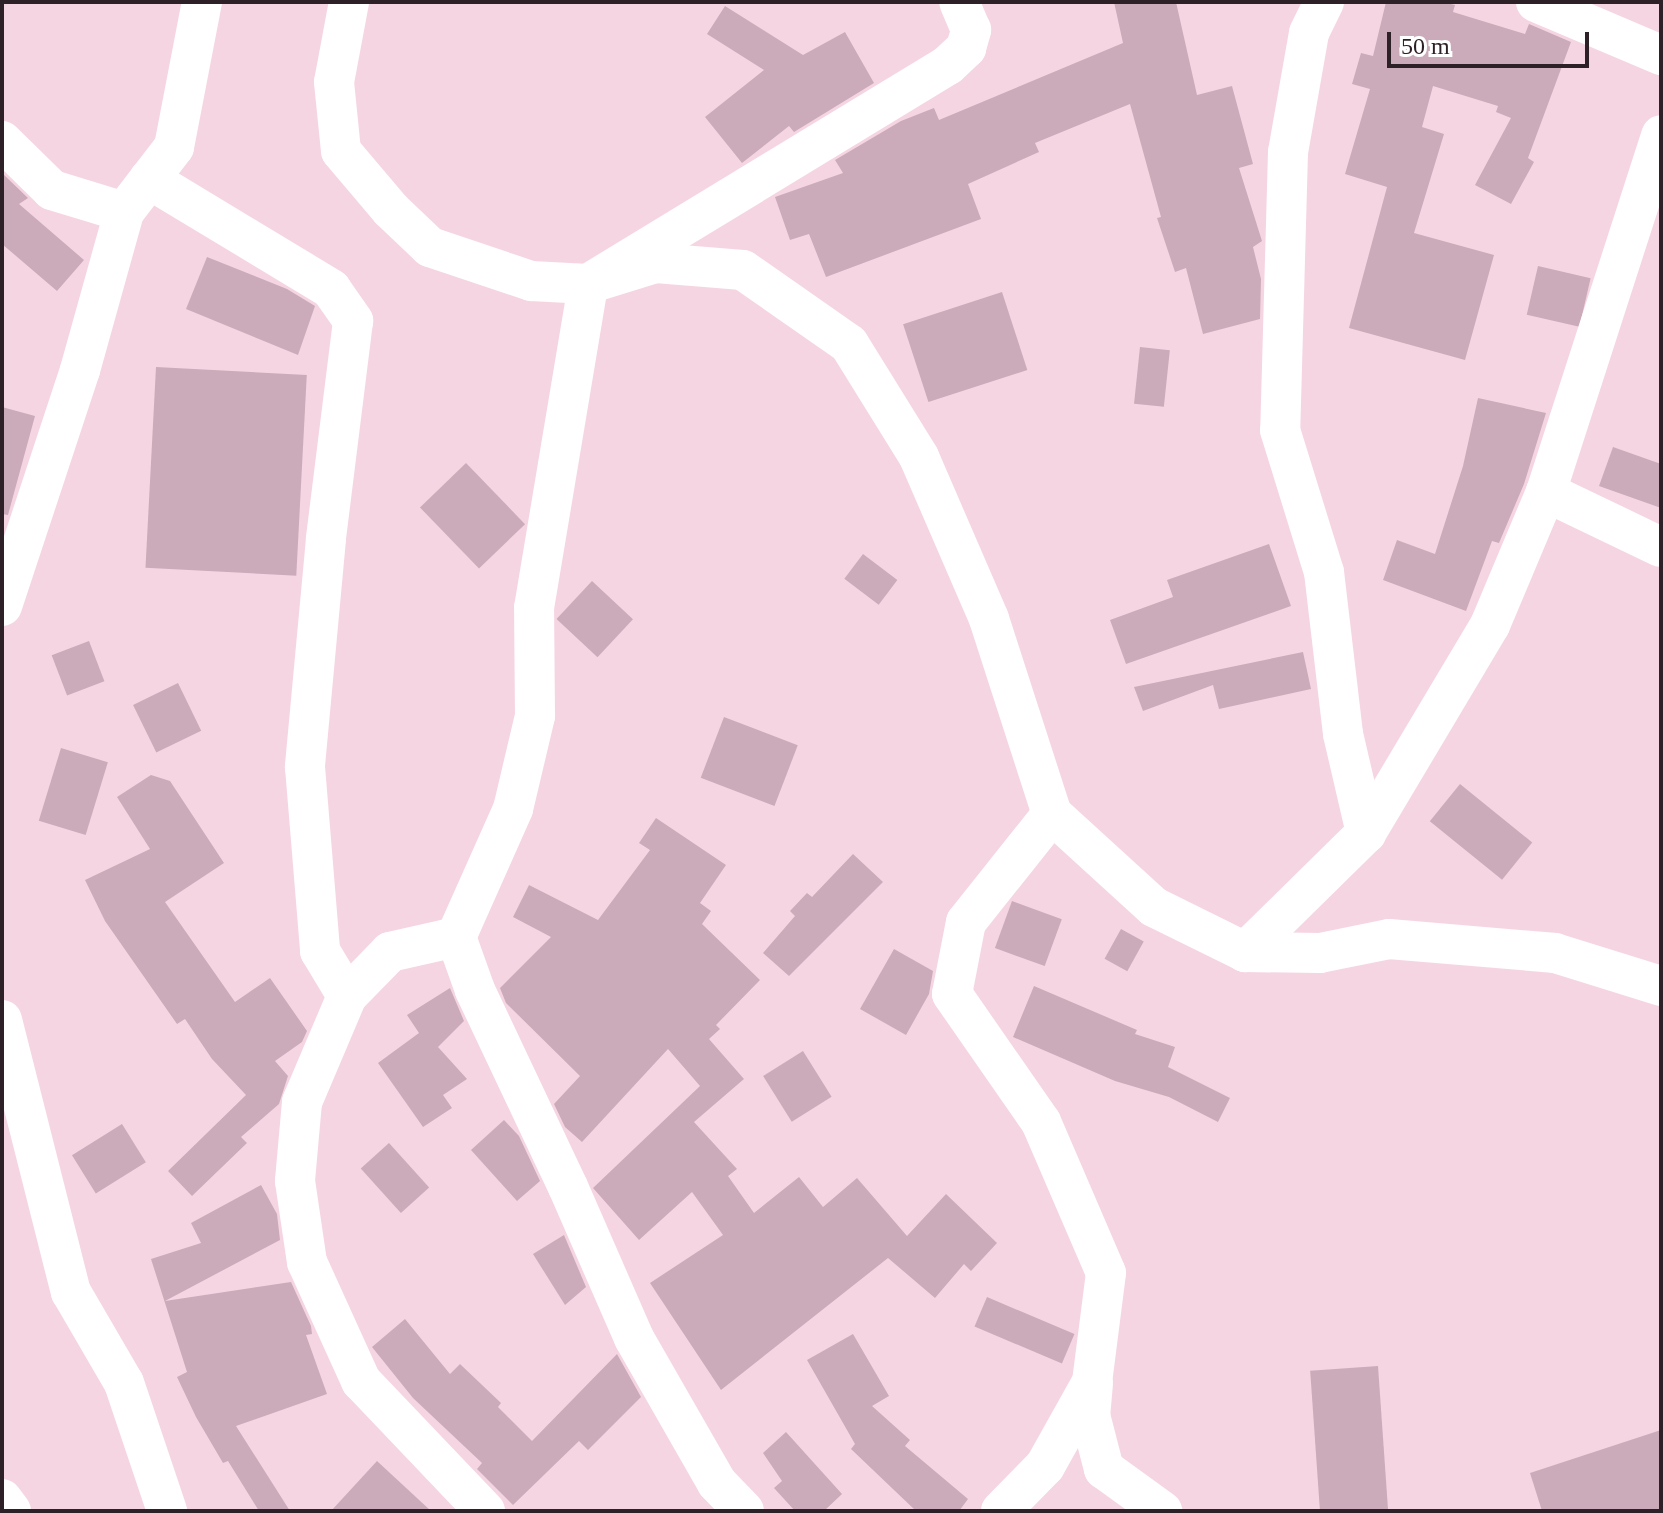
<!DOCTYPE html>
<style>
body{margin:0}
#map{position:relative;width:1663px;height:1513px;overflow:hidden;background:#f6d5e3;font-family:Georgia,serif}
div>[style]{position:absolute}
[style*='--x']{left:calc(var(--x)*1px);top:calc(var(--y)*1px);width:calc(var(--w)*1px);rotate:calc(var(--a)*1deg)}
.building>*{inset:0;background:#cbabb9;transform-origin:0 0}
.minor>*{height:40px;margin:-20px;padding:0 20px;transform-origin:20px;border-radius:20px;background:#fff}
span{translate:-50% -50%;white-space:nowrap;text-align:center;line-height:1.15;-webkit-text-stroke:7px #fff;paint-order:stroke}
.frame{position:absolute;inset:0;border:4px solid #2d2127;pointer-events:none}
.scale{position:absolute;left:1387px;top:32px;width:202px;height:36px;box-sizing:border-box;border:4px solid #2d2127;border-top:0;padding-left:10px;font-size:24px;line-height:28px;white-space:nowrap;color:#2d2127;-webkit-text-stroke:6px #fff;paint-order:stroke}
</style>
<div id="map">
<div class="building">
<div style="clip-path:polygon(1114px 2px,1176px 2px,1197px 95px,1232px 86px,1253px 164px,1239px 168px,1262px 241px,1253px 247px,1261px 279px,1260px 319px,1203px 334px,1186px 268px,1175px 272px,1157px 218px,1161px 217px,1130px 104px,1035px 143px,1039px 152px,968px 184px,981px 219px,826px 277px,809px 234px,790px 240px,775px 197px,843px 173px,835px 160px,901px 121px,934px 108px,939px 120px,1123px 43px)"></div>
<div style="clip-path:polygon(1386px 2px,1442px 2px,1455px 5px,1453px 12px,1525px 34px,1529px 24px,1571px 42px,1528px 158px,1534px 162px,1511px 204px,1475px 185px,1511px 118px,1496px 112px,1498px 106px,1433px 86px,1422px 127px,1444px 134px,1414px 233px,1494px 255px,1465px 360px,1349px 328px,1387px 187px,1345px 174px,1370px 89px,1352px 84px,1361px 53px,1373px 56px)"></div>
<div style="clip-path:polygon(725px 6px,803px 55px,845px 32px,874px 83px,794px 132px,789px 126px,742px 163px,705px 117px,764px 70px,707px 34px)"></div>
<div style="clip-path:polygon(2px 173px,28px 198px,19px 204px,84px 260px,57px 291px,2px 244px)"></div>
<div style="clip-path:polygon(207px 257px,287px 289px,315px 306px,298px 355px,186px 309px)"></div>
<div style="left:1538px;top:266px;width:54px;height:50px;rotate:13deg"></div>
<div style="left:1002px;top:292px;width:82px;height:104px;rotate:72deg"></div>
<div style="left:1140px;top:347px;width:30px;height:57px;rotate:6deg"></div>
<div style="left:156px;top:367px;width:151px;height:201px;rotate:3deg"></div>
<div style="clip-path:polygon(1478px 398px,1546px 413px,1524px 484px,1499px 543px,1492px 541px,1466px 611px,1383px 580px,1397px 540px,1435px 554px,1463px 466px)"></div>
<div style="clip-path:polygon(2px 407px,35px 416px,8px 515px,2px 514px)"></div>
<div style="clip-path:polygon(1613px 447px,1661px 464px,1661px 508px,1599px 486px)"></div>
<div style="left:466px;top:463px;width:85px;height:64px;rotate:46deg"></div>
<div style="clip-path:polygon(1269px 544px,1291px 606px,1126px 664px,1110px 620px,1173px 597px,1167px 580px)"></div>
<div style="left:863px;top:554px;width:43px;height:31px;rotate:37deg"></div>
<div style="left:592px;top:581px;width:56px;height:52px;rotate:43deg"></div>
<div style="left:89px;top:641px;width:43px;height:40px;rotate:69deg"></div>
<div style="clip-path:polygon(1303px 652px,1311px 689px,1219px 709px,1213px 685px,1143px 711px,1134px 687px)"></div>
<div style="left:178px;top:683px;width:53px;height:50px;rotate:64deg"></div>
<div style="left:724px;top:717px;width:79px;height:65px;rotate:21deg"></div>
<div style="left:61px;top:748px;width:49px;height:76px;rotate:17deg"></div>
<div style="clip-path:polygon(151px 775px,170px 781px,224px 863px,165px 902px,235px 1002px,270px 978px,307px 1031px,302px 1042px,275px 1061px,288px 1076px,279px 1104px,241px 1137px,247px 1143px,192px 1196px,168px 1171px,246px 1095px,212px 1059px,185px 1019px,177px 1024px,105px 921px,85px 880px,150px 849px,117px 797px)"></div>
<div style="left:1460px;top:784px;width:93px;height:48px;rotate:39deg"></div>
<div style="clip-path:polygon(656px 818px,726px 865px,700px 903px,711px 911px,702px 924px,760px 980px,716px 1025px,720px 1029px,709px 1039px,744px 1079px,694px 1122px,737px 1169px,728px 1176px,754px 1213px,799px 1177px,823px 1207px,857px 1178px,907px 1236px,946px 1194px,997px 1243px,971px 1271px,964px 1264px,935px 1298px,888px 1258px,721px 1390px,650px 1283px,723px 1235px,692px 1192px,639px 1240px,593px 1188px,700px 1086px,668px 1049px,582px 1142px,565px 1127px,554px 1104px,580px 1076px,506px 1003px,500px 988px,551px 937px,513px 917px,529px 885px,598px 920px,650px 850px,639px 843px)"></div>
<div style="clip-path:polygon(853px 854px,883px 882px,789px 976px,763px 953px,795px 916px,790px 911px,807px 893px,812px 897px)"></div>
<div style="left:1012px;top:901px;width:53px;height:50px;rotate:20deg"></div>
<div style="left:1121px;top:929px;width:26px;height:34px;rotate:29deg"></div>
<div style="clip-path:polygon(894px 949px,933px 971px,929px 994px,906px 1035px,860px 1009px)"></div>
<div style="clip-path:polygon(1034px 986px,1137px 1030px,1135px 1034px,1175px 1047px,1168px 1067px,1230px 1098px,1218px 1122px,1169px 1097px,1115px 1081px,1013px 1037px)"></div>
<div style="clip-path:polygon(450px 988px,464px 1021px,438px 1047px,467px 1079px,443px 1095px,452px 1108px,423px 1127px,378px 1063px,419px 1033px,407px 1015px)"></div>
<div style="left:803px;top:1051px;width:54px;height:47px;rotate:58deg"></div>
<div style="clip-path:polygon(504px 1120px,519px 1136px,540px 1181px,517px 1201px,471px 1150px)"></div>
<div style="left:122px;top:1124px;width:45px;height:59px;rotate:58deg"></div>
<div style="left:389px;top:1143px;width:60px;height:38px;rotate:48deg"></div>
<div style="clip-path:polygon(261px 1185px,277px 1214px,280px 1240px,165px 1301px,291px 1282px,311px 1326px,312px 1334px,306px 1335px,327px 1394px,236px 1426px,290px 1511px,259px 1511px,228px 1461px,223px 1463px,196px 1417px,177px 1377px,187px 1372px,151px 1259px,201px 1243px,191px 1223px)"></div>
<div style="clip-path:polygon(564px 1235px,586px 1287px,565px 1305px,533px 1254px)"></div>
<div style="left:987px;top:1297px;width:95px;height:32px;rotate:23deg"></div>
<div style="clip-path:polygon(405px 1319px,450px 1374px,460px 1364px,501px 1403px,498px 1407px,532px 1441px,617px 1354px,641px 1397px,588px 1450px,579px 1441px,513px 1505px,477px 1469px,482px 1463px,413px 1398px,372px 1347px)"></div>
<div style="clip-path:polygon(853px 1334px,889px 1396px,872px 1406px,910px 1440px,905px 1446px,968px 1499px,959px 1511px,916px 1511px,851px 1449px,855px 1444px,807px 1360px)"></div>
<div style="left:1378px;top:1366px;width:145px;height:68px;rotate:86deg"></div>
<div style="clip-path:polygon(1661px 1430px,1661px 1511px,1542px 1511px,1530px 1473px)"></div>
<div style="clip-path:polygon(786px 1432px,842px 1494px,824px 1511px,795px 1511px,774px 1488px,782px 1481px,763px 1453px)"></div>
<div style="clip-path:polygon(377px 1461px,431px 1511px,331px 1511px)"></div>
</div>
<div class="minor">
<div style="--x:349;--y:2;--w:81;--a:100.6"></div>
<div style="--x:334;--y:82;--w:69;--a:84.2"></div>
<div style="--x:341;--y:151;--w:77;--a:49.7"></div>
<div style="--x:391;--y:210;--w:54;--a:43.5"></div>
<div style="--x:430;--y:247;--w:107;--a:18.6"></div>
<div style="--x:531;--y:281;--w:57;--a:3"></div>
<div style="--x:588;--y:284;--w:71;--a:-17.2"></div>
<div style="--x:656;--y:263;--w:87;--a:4.6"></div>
<div style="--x:743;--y:270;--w:129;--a:34.9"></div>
<div style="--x:849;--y:344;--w:133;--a:58.2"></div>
<div style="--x:919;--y:457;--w:176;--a:66.6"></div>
<div style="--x:989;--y:619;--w:205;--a:72.1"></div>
<div style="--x:1052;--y:814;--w:138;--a:128.5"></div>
<div style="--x:966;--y:922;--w:73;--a:101"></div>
<div style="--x:952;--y:994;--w:156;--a:55.2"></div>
<div style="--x:1041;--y:1122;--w:164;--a:66.7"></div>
<div style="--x:1106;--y:1273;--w:110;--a:97.3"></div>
<div style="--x:1092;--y:1382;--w:96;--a:119.2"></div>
<div style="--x:1045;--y:1466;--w:63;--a:134.4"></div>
<div style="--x:1324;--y:2;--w:34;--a:116"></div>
<div style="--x:1309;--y:33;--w:121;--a:100"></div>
<div style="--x:1288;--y:152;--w:278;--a:91.6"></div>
<div style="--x:1280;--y:430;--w:149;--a:72.8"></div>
<div style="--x:1324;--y:572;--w:163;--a:83.3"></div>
<div style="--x:1343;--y:734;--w:102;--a:76.9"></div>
<div style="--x:1536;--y:2;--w:136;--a:23"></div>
<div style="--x:2;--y:141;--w:70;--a:44.4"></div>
<div style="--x:52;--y:190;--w:75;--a:17"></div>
<div style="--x:124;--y:212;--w:82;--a:-52.4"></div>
<div style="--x:174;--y:147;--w:148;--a:-79.1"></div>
<div style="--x:149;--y:179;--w:213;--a:31.1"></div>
<div style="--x:331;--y:289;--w:39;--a:55"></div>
<div style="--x:353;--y:321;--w:220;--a:97.1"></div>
<div style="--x:326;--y:539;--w:229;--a:95.3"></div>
<div style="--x:305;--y:767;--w:185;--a:85.3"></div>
<div style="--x:320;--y:951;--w:52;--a:59"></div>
<div style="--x:1546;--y:492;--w:127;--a:25.6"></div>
<div style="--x:2;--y:606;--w:249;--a:-71.7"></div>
<div style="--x:80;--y:370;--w:164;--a:-74.4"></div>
<div style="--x:1052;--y:814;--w:138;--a:42.4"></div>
<div style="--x:1154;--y:907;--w:102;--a:26.3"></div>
<div style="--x:1245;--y:952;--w:75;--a:0.8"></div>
<div style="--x:1320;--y:953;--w:70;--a:-11.5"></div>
<div style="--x:1389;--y:939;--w:167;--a:4.8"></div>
<div style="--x:1555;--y:953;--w:111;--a:17.3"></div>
<div style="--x:456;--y:937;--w:68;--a:167.2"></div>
<div style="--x:390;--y:952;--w:62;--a:134.3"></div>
<div style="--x:347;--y:996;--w:115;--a:113"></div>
<div style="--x:302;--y:1102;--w:79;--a:95.1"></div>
<div style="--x:295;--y:1181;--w:82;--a:81.6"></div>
<div style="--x:307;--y:1262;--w:131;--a:65.6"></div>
<div style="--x:361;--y:1381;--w:180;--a:46.4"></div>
<div style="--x:1245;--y:952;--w:170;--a:-44.5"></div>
<div style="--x:1366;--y:833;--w:242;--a:-59.2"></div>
<div style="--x:1490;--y:625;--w:144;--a:-67.2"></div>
<div style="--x:1546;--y:492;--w:375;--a:-72.1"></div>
<div style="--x:2;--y:1020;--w:281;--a:75.8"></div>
<div style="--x:71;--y:1292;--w:105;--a:59.8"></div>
<div style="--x:124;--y:1383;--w:135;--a:71.4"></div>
<div style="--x:1093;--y:1383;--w:32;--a:95"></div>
<div style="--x:1090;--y:1415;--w:56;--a:75.5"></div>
<div style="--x:1104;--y:1469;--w:72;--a:35.9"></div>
<div style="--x:2;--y:1499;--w:15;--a:53"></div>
<div style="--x:744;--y:1511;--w:39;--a:-134"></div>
<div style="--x:717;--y:1483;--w:167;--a:-119.8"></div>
<div style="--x:634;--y:1338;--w:165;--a:-113.6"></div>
<div style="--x:568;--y:1187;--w:218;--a:-115.3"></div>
<div style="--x:475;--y:990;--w:56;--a:-109.7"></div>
<div style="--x:456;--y:937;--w:140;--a:-66"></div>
<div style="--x:513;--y:809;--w:96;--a:-76.7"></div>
<div style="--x:535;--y:716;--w:108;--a:-90.5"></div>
<div style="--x:534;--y:608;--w:328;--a:-80.5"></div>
<div style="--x:588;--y:284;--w:421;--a:-31.3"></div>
<div style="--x:948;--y:65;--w:25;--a:-43"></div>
<div style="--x:966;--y:48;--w:19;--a:-74"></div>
<div style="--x:971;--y:30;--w:30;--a:-113"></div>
</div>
<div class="frame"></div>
<div class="scale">50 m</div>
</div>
